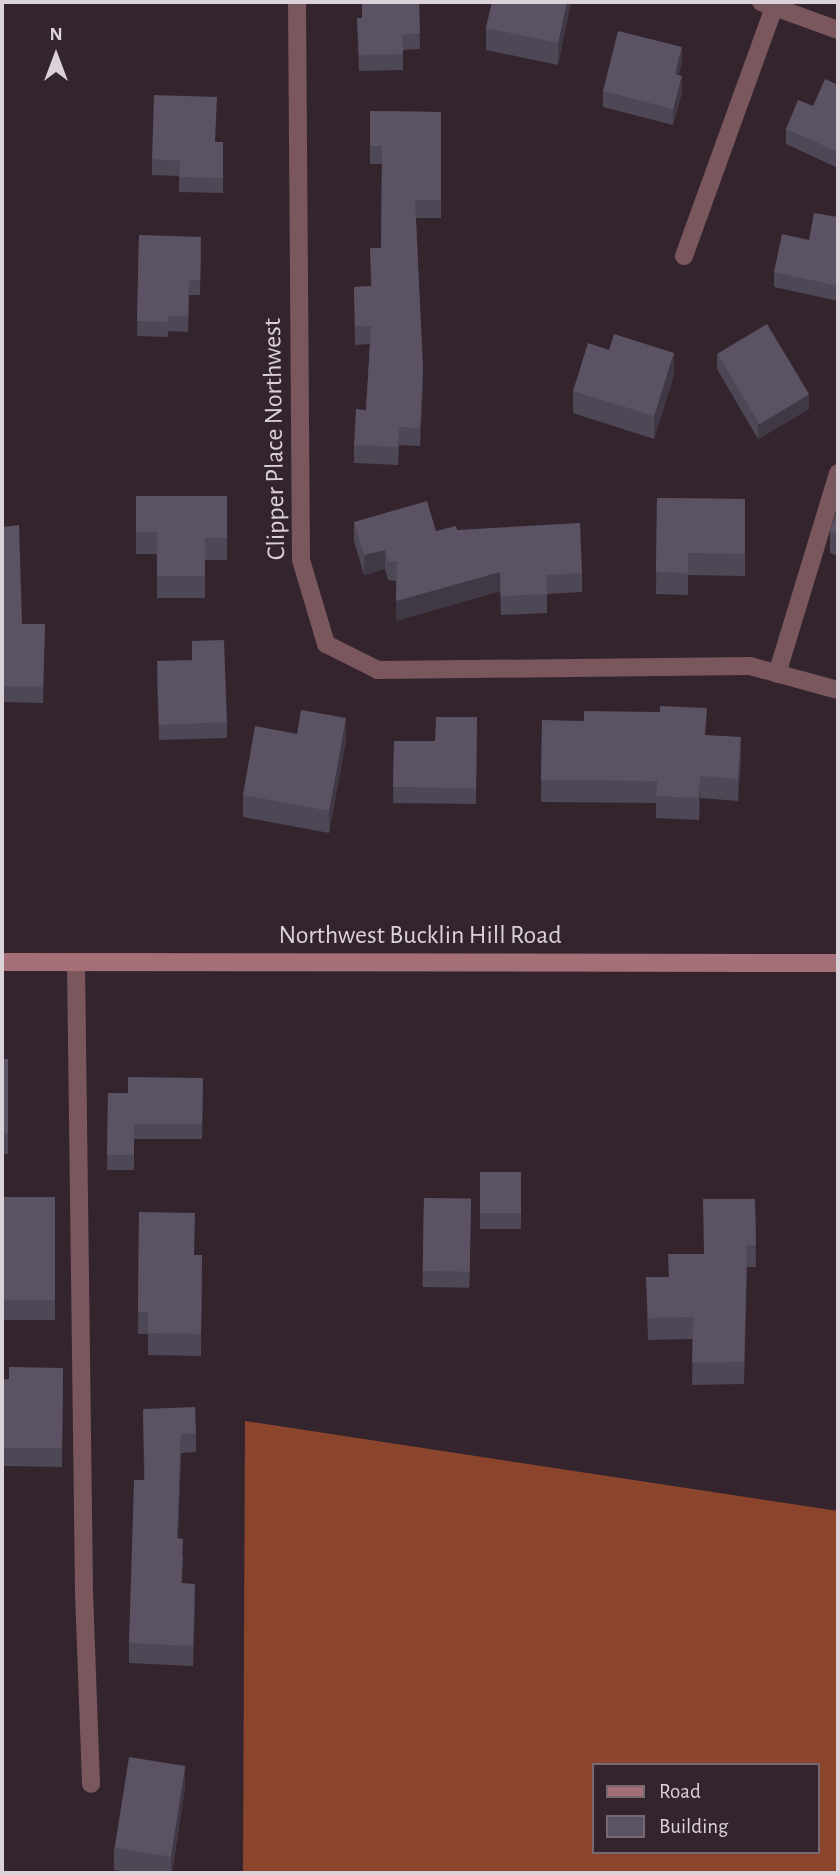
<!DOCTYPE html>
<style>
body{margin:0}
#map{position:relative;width:840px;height:1875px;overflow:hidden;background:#33242e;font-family:"Alegreya Sans",sans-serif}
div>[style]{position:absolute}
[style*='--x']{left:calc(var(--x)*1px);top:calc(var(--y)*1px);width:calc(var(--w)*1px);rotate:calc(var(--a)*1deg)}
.forest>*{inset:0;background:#8c452d}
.service>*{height:18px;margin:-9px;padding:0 9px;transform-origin:9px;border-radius:9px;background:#79575c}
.minor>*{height:18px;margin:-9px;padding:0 9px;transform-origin:9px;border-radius:9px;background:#79575c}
.secondary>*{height:18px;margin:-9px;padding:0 9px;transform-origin:9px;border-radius:9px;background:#a56f77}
.wall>*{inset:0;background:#4e4755;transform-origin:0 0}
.shaded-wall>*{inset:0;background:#403945}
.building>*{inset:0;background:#5b5263;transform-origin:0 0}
span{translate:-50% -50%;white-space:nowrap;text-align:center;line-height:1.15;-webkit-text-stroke:5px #33242e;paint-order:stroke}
.street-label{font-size:26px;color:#dbd1d8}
.frame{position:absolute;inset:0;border:4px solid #dbd1d8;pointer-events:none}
.legend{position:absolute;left:592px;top:1763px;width:228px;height:91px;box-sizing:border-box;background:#33242e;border:2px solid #766972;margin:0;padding:9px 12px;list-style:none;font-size:21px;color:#dbd1d8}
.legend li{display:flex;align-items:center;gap:14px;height:35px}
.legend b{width:35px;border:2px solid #766972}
.north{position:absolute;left:21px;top:21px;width:70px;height:70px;-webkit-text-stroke:5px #33242e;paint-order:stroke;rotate:0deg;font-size:19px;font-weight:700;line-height:28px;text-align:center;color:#dbd1d8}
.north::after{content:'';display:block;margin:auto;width:24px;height:32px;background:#dbd1d8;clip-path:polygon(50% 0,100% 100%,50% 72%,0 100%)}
</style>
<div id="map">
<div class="forest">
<div style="clip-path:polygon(evenodd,245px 1421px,838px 1511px,838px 1873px,243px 1873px,245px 1421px,593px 1765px,817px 1765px,817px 1852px,593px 1852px,593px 1765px)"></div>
</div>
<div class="service">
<div style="--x:777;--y:674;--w:210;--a:-73.1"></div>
<div style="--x:76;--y:962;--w:630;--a:89.27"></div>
<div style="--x:84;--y:1592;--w:192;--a:87.9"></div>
</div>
<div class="minor">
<div style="--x:297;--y:2;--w:558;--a:89.59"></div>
<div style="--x:301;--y:560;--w:88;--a:73.4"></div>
<div style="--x:326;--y:644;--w:58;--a:26.6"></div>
<div style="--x:378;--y:670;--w:372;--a:-0.6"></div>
<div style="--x:750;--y:666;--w:91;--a:15.3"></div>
<div style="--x:761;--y:2;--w:82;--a:20"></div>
<div style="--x:684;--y:256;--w:265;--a:-70.1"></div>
</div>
<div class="secondary">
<div style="--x:2;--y:962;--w:836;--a:0.07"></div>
</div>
<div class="wall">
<div style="clip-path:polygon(419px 2px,420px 49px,403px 50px,403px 70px,359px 71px,357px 18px,362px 18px)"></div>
<div style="clip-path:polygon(492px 2px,571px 2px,558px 65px,486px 50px,486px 28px)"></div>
<div style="clip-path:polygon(682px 63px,678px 75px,682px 92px,673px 125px,603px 107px,603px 91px)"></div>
<div style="clip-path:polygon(838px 85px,838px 168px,786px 144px,786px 129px)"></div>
<div style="clip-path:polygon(370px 111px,441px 112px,441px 218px,416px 218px,423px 384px,420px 446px,399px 445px,398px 465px,354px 463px,354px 445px,366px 410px,370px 344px,355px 345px,354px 287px,371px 286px,370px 248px,381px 248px,382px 164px,370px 164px)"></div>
<div style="clip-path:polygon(216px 142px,223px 142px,223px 193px,179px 192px,179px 176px,152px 175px,152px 159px)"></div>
<div style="clip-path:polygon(838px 217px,838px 301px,774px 287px,774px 272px,809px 240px)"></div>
<div style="clip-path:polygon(139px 235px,201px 252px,200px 295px,189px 295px,188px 332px,168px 331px,168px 337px,137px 336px)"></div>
<div style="clip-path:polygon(717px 354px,809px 409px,758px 439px,717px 369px)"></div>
<div style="clip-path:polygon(674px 375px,654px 439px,573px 413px,573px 391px)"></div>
<div style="clip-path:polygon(136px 496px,227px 496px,227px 560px,205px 560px,205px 598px,157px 598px,157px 554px,136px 554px)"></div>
<div style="clip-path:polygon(657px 498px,745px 499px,745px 576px,688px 575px,688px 595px,656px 594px)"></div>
<div style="clip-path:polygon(838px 508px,838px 556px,830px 553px,830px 531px)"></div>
<div style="clip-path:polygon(354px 522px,436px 531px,457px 530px,582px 573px,582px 592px,547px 594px,547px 613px,501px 615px,500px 591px,396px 621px,396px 581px,388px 580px,385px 569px,364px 575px,354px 541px)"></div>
<div style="clip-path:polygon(2px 527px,22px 624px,45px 624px,43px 703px,2px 702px)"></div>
<div style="clip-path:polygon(157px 676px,227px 722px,227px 738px,159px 740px)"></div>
<div style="clip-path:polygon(477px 717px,476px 804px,393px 803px,394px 741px,435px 741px)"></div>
<div style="clip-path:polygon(542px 720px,706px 735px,741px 759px,738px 801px,700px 798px,699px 820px,656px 818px,656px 803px,541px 802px)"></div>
<div style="clip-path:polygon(297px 734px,346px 740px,329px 833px,243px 817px,243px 795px)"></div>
<div style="left:2px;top:1059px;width:6px;height:95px"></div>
<div style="clip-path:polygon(203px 1078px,202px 1139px,134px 1139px,134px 1170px,107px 1170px,108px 1093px,128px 1093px)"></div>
<div style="left:480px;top:1172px;width:41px;height:57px"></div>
<div style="left:2px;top:1197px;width:53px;height:123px"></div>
<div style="left:424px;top:1198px;width:47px;height:89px;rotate:1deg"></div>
<div style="clip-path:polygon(755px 1199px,756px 1267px,747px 1267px,744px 1384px,692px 1385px,693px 1339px,648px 1340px,646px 1277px,668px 1277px,704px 1254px)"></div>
<div style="clip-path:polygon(139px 1212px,194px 1255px,202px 1255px,201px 1356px,148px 1355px,148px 1334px,138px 1334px)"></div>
<div style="clip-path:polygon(63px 1368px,62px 1467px,2px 1466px,2px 1380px,9px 1379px)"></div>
<div style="clip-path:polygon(143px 1409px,196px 1433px,196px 1452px,181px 1453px,178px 1538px,183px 1558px,182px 1583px,195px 1604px,193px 1666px,129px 1663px,129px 1643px,144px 1480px)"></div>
<div style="clip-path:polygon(185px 1788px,172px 1873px,135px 1873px,114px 1870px,114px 1848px)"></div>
</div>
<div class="shaded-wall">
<div style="clip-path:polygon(567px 2px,571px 2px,558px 65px,558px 43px)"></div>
<div style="clip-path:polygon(682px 47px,682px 63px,675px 89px,675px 74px)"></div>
<div style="clip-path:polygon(682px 76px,682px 92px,673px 125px,673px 109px)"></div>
<div style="clip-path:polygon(674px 353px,674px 375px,654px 439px,654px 416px)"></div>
<div style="clip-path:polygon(423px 366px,423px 384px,420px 446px,420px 428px)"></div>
<div style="clip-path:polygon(809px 394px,809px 409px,758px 439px,758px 424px)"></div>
<div style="clip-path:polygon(385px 550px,385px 569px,364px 575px,364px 555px)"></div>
<div style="clip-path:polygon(500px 572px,500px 591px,396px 621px,396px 601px)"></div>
<div style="clip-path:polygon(346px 718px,346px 740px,329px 833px,329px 811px)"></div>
<div style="clip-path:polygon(741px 737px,741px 759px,738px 801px,738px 779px)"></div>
<div style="clip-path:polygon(700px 776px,700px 798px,699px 820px,699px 798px)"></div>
<div style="clip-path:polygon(181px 1434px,181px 1453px,177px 1558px,177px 1538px)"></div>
<div style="clip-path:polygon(195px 1584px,195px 1604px,193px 1666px,193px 1646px)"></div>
<div style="clip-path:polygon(185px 1766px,185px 1788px,172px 1873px,171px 1873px,171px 1857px)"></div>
</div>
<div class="building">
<div style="clip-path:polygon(362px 2px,419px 2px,420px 33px,402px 35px,403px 54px,359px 55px,357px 18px,362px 18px)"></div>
<div style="clip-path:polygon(492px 2px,567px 2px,558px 43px,486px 28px)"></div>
<div style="clip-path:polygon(618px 31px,682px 47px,675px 74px,682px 76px,673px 109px,603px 91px)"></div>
<div style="clip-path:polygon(825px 79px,838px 85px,838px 152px,786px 129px,798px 100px,813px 106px)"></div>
<div style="clip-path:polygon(154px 95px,217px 97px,215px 142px,223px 142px,223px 178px,179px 177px,180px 161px,152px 159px)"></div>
<div style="clip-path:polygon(370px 111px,441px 112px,441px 200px,415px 200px,423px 366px,420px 428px,399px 427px,398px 447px,354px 445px,356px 409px,366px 410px,371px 326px,355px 326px,354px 287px,372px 286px,370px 248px,381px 248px,382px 146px,370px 146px)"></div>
<div style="clip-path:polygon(814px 213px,838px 217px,838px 286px,774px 272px,782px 234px,809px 240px)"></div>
<div style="clip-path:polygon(139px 235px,201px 237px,200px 280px,189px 280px,188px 316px,168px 316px,168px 322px,137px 321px)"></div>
<div style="left:767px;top:324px;width:82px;height:58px;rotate:59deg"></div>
<div style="clip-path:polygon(614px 334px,674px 353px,654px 416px,573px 391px,588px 343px,609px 350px)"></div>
<div style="clip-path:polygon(136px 496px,227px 496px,227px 538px,205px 538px,205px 576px,157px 576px,157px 532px,136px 532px)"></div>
<div style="clip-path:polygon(657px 498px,745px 499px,745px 554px,688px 553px,688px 573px,656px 572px)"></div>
<div style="clip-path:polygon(427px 501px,436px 531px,456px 526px,457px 530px,580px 523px,582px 573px,546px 575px,547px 594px,501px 596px,500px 572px,396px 601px,397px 561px,388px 561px,385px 550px,364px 555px,354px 522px)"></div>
<div style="clip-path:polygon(838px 508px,838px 534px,830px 531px)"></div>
<div style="clip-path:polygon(19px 525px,22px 624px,45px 624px,43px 687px,2px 686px,2px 527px)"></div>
<div style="clip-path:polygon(224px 640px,227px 722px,159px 725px,157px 661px,192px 660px,192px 641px)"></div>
<div style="clip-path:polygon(660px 706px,707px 708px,705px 735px,741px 737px,738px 779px,700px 776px,699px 798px,656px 796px,657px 781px,541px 780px,542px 720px,584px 721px,584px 711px,660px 712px)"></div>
<div style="clip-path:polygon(301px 710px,346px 718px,329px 811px,243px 795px,255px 726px,297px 734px)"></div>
<div style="clip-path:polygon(436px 717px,477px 717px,476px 788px,393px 787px,394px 741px,435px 741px)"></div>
<div style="left:2px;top:1059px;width:6px;height:74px"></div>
<div style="clip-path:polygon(128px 1077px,203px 1078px,202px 1124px,134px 1124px,134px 1155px,107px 1155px,108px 1093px,128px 1093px)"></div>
<div style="left:480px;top:1172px;width:41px;height:41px"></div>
<div style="left:2px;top:1197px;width:53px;height:103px"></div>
<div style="left:424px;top:1198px;width:47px;height:73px;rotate:1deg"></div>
<div style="clip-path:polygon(703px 1199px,755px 1199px,756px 1245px,747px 1245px,744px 1362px,692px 1363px,693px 1317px,648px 1318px,646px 1277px,669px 1277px,668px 1254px,704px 1254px)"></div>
<div style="clip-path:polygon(139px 1212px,195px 1213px,194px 1255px,202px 1255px,201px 1334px,148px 1333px,148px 1312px,138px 1312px)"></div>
<div style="clip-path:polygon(9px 1367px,63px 1368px,62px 1448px,2px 1448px,2px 1380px,9px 1379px)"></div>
<div style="clip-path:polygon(195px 1407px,196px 1433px,181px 1434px,177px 1538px,183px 1539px,181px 1583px,195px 1584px,193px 1646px,129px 1643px,134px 1480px,145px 1480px,143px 1409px)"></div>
<div style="left:129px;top:1757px;width:57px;height:92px;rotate:9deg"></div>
</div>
<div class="street-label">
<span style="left:275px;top:439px;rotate:-91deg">Clipper Place Northwest</span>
<span style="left:420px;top:936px">Northwest Bucklin Hill Road</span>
</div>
<div class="frame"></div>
<ul class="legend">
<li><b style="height:9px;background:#a56f77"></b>Road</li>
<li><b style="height:19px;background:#5b5263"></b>Building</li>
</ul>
<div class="north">N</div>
</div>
